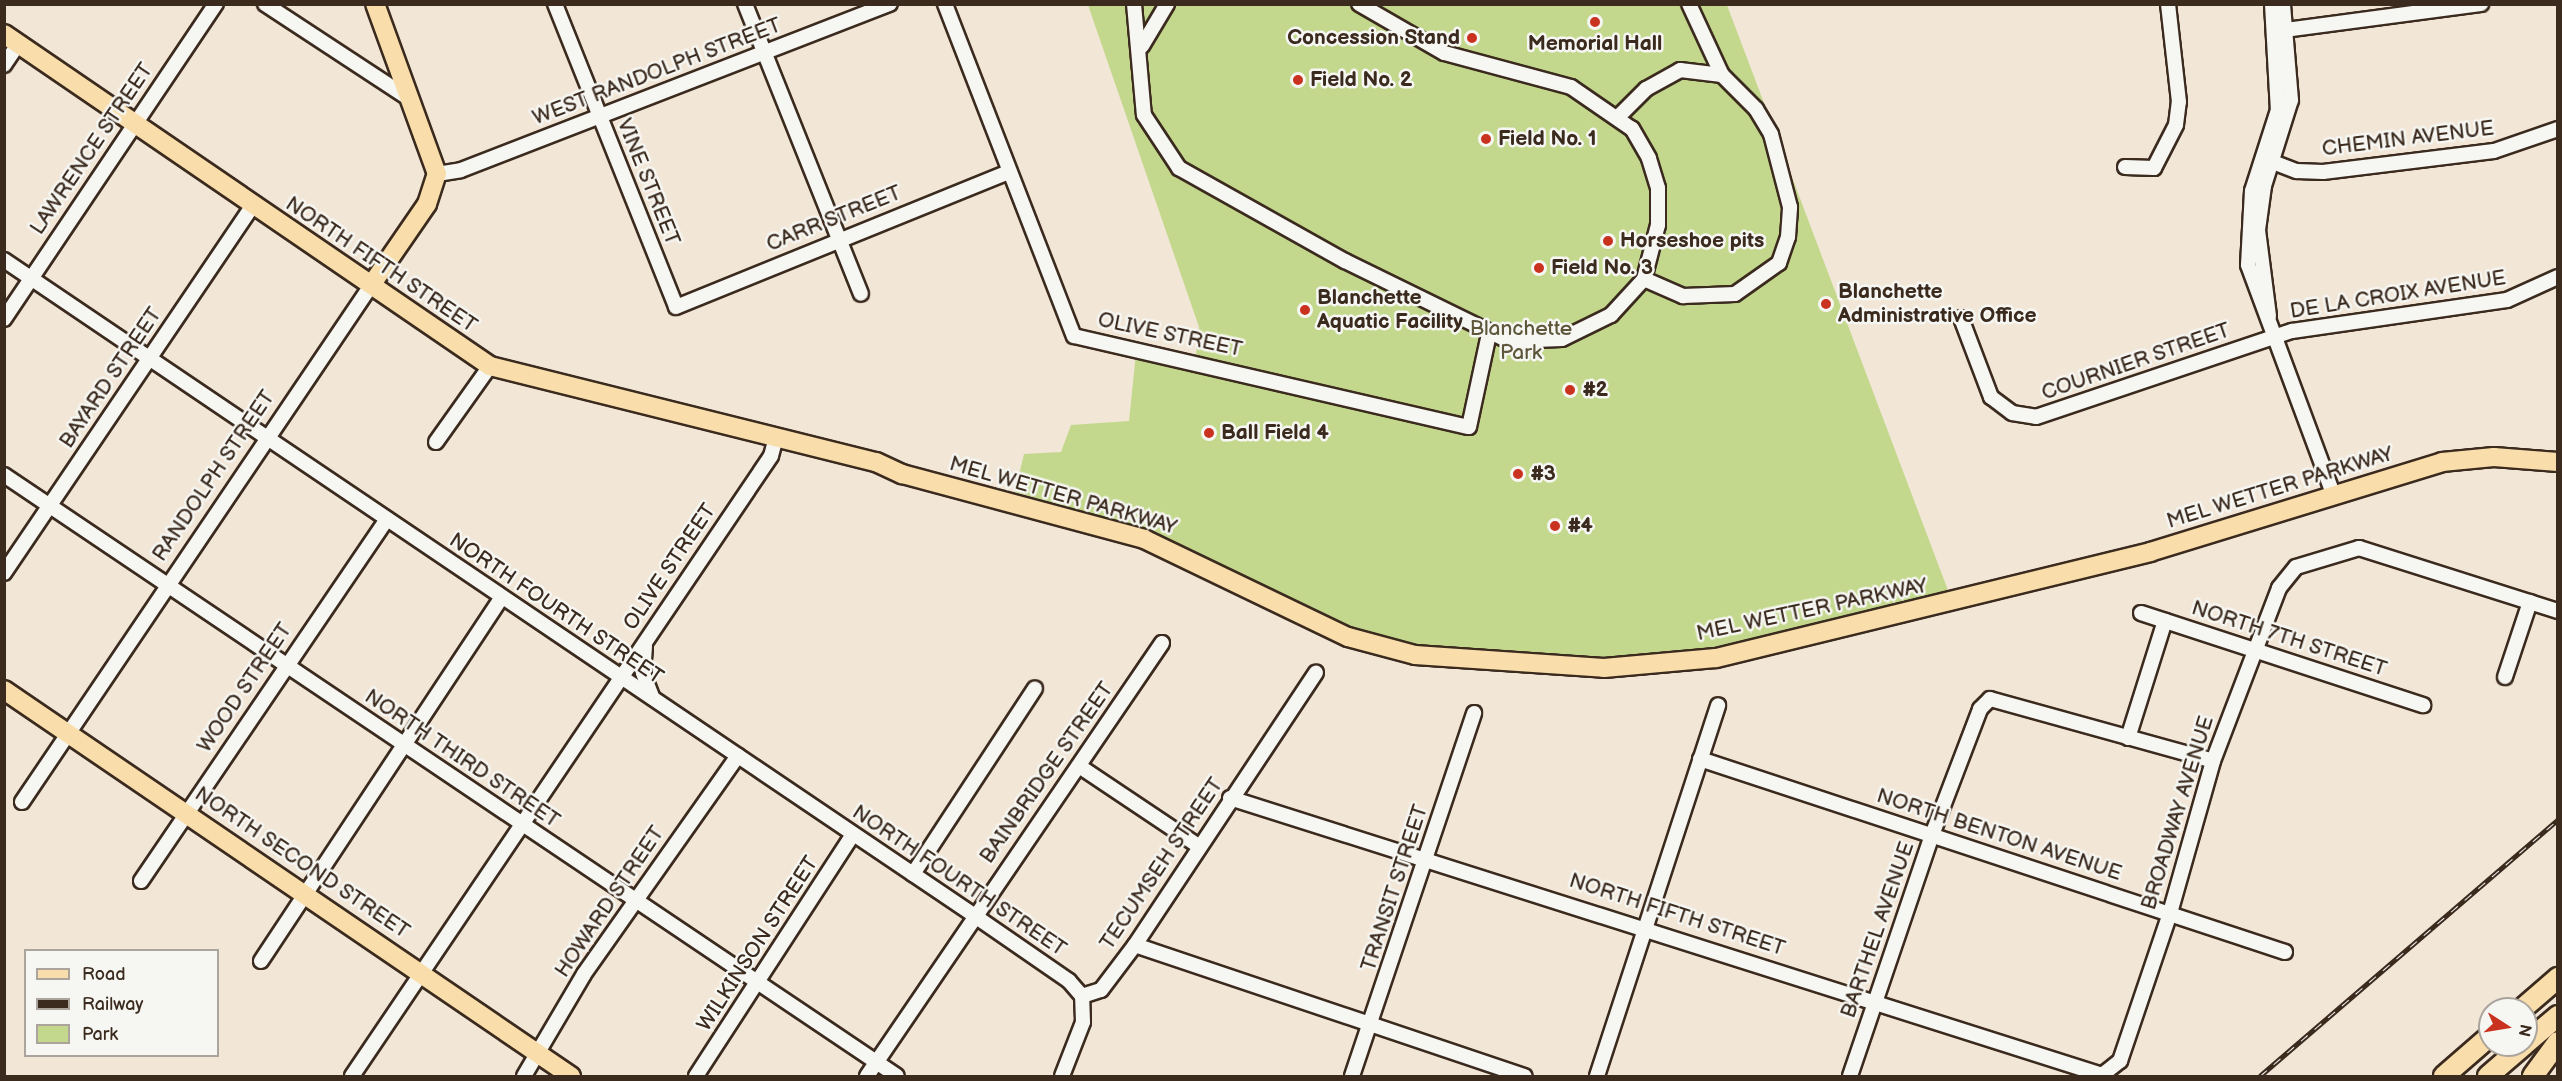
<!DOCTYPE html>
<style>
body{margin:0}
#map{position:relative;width:2562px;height:1081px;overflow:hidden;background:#f2e6d7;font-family:"Balsamiq Sans",sans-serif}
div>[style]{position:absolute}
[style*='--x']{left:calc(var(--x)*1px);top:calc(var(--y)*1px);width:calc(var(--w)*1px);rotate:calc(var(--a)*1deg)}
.green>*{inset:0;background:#c4d88d}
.roads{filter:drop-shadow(2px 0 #3b2a1e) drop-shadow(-2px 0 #3b2a1e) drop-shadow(0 2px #3b2a1e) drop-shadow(0 -2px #3b2a1e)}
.minor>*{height:14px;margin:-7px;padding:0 7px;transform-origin:7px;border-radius:7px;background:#f6f6f2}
.major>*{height:18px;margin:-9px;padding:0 9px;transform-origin:9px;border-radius:9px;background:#f9deab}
.highway>*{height:20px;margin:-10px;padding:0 10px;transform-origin:10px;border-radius:10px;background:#f9deab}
.rail>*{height:5px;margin-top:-2.5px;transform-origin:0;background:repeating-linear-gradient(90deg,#f6f6f2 0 9px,#3b2a1e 0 18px);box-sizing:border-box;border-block:2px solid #3b2a1e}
.dots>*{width:16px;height:16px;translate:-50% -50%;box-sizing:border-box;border:3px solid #f6f6f2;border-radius:50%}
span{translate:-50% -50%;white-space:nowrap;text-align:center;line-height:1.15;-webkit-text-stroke:5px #f6f6f2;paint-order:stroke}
.poi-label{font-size:21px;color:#3b2a1e;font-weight:700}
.right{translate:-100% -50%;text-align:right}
.left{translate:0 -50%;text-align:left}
.street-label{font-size:21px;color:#3b2a1e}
.park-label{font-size:21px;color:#5d563a}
.frame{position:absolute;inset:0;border:6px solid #3b2a1e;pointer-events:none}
.legend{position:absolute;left:24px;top:949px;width:195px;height:108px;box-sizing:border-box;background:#f6f6f2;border:2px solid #aba49d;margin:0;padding:8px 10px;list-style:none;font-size:18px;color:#3b2a1e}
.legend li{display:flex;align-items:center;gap:12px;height:30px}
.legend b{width:30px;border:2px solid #aba49d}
.north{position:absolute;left:2478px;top:997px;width:60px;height:60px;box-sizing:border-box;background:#f6f6f2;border:2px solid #aba49d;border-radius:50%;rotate:102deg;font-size:16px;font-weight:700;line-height:24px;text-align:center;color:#3b2a1e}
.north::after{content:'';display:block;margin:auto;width:21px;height:27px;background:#c8321e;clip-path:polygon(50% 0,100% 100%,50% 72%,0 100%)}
</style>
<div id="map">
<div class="green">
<div style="clip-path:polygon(1088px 5px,1727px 5px,1949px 593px,1715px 648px,1603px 658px,1478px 653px,1417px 645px,1351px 628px,1147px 530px,1015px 492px,1024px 454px,1061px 452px,1071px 425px,1129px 421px,1136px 353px,1209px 367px,1208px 359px,1196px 355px,1199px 327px)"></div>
</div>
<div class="roads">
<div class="minor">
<div style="--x:265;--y:4;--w:175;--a:33.3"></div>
<div style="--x:555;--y:4;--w:326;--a:68.2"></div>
<div style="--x:676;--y:307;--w:358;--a:-22.1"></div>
<div style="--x:745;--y:4;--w:312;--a:68.2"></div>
<div style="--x:945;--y:4;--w:356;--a:68.8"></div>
<div style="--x:1074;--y:336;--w:405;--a:13"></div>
<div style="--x:1469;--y:427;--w:95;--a:-77.9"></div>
<div style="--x:1134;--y:4;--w:111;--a:84.9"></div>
<div style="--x:1144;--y:115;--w:64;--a:56.6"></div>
<div style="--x:1179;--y:168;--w:190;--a:29.3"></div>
<div style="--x:1345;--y:261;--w:182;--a:26.1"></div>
<div style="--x:1508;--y:341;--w:54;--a:-2.1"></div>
<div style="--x:1562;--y:339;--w:55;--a:-26.1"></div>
<div style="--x:1611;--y:315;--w:49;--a:-47.5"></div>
<div style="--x:1644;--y:279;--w:56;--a:-75.5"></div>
<div style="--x:1658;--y:225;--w:37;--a:-90"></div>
<div style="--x:1658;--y:188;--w:31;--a:-107"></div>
<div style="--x:1649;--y:158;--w:34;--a:-120"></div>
<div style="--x:1632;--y:129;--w:74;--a:-145.5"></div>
<div style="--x:1571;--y:87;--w:131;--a:-165"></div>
<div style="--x:1444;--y:53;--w:98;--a:-150"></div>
<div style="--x:2272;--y:4;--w:106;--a:86.8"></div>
<div style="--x:2278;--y:110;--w:85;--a:107.8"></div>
<div style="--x:2252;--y:191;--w:74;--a:93.1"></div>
<div style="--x:2248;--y:265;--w:246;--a:69.6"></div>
<div style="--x:2278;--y:31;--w:205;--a:-7.6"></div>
<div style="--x:1142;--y:46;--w:49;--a:-59.2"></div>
<div style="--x:4;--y:65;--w:27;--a:-56"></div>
<div style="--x:1618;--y:117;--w:40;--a:-45"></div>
<div style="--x:1646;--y:89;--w:39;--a:-29"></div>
<div style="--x:1680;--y:70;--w:42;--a:6.8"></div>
<div style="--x:2265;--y:159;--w:34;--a:21"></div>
<div style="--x:2297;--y:171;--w:26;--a:2"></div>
<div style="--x:2323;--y:172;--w:172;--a:-7"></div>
<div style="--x:2494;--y:151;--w:68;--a:-19"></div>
<div style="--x:2125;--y:167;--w:29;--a:2"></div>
<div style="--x:2154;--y:168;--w:48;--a:-62.9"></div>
<div style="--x:2176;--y:125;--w:23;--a:-83"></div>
<div style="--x:2179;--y:102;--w:99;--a:-96.4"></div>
<div style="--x:437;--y:174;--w:24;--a:-9"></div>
<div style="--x:461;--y:170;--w:460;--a:-21.2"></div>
<div style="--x:4;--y:260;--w:1168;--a:34.04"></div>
<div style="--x:972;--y:914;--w:118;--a:34.6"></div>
<div style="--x:1069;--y:981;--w:20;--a:49"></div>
<div style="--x:1644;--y:279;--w:43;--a:23.6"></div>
<div style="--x:1683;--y:296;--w:52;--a:-2.2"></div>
<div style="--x:1735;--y:294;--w:54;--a:-35.2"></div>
<div style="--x:1779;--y:263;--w:28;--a:-71"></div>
<div style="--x:1788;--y:237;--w:30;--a:-86"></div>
<div style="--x:1790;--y:207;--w:75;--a:-104.6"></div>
<div style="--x:1771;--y:134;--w:29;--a:-121"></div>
<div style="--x:1756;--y:109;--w:48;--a:-135"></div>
<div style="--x:1722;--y:75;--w:78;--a:-114.9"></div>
<div style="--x:2269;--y:316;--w:87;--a:-97.3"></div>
<div style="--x:2258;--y:230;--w:44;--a:-82.2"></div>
<div style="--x:2264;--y:186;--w:90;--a:-72.6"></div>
<div style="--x:2291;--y:100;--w:96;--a:-94.8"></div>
<div style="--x:1961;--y:318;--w:85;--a:69.2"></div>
<div style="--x:1991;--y:397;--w:26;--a:37"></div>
<div style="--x:2012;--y:413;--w:24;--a:9"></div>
<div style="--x:2036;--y:417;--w:270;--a:-18.6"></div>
<div style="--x:2292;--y:331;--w:217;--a:-8.2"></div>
<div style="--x:2507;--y:300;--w:56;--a:-24.3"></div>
<div style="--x:4;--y:319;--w:380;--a:-56.1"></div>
<div style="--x:436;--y:442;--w:93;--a:-54.6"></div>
<div style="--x:4;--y:475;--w:1076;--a:33.94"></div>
<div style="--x:4;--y:573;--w:444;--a:-55.9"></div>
<div style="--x:2141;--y:613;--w:297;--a:18.1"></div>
<div style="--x:645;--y:646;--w:27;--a:94"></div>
<div style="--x:643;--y:673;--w:26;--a:69"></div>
<div style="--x:2505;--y:677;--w:79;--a:-71.6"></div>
<div style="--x:2128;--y:738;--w:123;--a:-72.5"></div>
<div style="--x:1700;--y:759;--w:616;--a:18.26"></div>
<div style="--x:1079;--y:766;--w:142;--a:33.8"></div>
<div style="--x:1230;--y:798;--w:915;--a:17.62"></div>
<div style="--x:2102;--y:1075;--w:23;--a:-38"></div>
<div style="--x:2120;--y:1061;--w:156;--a:-71.3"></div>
<div style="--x:2170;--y:913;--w:158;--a:-74.2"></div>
<div style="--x:2213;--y:761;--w:185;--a:-69.1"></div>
<div style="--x:2279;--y:588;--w:27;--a:-51"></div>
<div style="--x:2296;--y:567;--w:66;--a:-16.8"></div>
<div style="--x:2359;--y:548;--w:209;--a:17.6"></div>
<div style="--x:22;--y:802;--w:625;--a:-55.95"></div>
<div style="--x:913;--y:874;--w:222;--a:-56.7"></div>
<div style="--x:141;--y:881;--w:436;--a:-55.8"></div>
<div style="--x:1135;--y:945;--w:411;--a:18.6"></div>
<div style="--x:261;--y:961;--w:435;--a:-56.5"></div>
<div style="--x:1082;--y:996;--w:20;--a:-18"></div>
<div style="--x:1101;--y:990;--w:56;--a:-52.9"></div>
<div style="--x:1135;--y:945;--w:327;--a:-56.4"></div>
<div style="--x:352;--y:1076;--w:748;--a:-55.95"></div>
<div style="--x:771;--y:456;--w:20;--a:-75"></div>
<div style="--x:524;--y:1076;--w:118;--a:-59.5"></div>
<div style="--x:584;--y:974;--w:267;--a:-54.8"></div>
<div style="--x:696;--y:1076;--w:288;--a:-57"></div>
<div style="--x:867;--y:1076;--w:524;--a:-55.73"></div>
<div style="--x:1062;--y:1076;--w:58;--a:-68.7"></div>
<div style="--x:1083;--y:1022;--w:26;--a:-92"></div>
<div style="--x:1352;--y:1076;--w:383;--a:-71.4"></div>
<div style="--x:1597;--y:1076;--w:390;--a:-71.9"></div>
<div style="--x:1850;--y:1076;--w:255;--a:-71.2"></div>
<div style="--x:1932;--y:835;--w:135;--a:-69.1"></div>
<div style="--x:1980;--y:709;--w:14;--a:-45"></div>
<div style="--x:1990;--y:699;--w:231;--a:15.5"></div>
</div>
<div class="major">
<div style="--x:4;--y:34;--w:589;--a:34.34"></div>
<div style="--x:490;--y:366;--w:398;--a:14"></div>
<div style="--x:876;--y:462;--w:29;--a:25"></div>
<div style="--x:902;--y:474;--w:251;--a:15"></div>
<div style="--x:1144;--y:539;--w:226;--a:25.7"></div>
<div style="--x:1348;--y:637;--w:69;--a:15"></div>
<div style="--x:1415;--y:655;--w:189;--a:3.9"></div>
<div style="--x:1604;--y:668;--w:112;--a:-5.1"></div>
<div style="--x:1716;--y:658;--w:447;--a:-13.7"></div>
<div style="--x:2150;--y:552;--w:306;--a:-17.1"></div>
<div style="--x:2442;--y:462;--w:52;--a:-5.5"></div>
<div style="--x:2494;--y:457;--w:64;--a:4.5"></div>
<div style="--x:372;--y:284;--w:97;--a:-55.5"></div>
<div style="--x:427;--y:204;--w:32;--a:-72"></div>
<div style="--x:437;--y:174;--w:181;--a:-110"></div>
<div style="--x:4;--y:690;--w:686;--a:34.25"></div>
</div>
<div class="highway">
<div style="--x:2522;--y:1009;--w:48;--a:-40.7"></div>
<div style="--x:2526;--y:1043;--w:42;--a:-40.2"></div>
<div style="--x:2444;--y:1076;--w:61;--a:-41"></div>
<div style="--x:2488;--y:1076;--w:48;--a:-40.7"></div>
<div style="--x:2533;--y:1076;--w:42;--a:-53.7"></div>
</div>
</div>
<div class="rail">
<div style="--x:2260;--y:1076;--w:393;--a:-40.7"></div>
</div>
<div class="dots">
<div style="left:1595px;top:22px;background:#c8321e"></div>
<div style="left:1472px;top:38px;background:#c8321e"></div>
<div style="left:1298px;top:80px;background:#c8321e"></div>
<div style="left:1486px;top:139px;background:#c8321e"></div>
<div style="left:1608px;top:241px;background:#c8321e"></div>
<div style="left:1539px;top:268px;background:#c8321e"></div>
<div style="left:1826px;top:304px;background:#c8321e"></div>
<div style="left:1305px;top:310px;background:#c8321e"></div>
<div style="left:1570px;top:390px;background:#c8321e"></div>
<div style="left:1209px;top:433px;background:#c8321e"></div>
<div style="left:1518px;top:474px;background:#c8321e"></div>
<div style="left:1555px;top:526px;background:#c8321e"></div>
</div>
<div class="poi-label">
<span class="right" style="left:1460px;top:38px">Concession Stand</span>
<span style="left:1595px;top:44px">Memorial Hall</span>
<span class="left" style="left:1310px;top:80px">Field No. 2</span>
<span class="left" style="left:1498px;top:139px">Field No. 1</span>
<span class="left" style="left:1620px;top:241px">Horseshoe pits</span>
<span class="left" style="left:1551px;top:268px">Field No. 3</span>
<span class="left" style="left:1838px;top:304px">Blanchette<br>Administrative Office</span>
<span class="left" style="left:1317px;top:310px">Blanchette<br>Aquatic Facility</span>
<span class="left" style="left:1582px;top:390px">#2</span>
<span class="left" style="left:1221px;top:433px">Ball Field 4</span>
<span class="left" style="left:1530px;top:474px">#3</span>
<span class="left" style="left:1567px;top:526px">#4</span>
</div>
<div class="street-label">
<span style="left:657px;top:72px;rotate:-21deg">WEST RANDOLPH STREET</span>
<span style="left:2408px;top:139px;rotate:-7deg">CHEMIN AVENUE</span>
<span style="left:92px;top:149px;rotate:-56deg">LAWRENCE STREET</span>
<span style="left:648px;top:182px;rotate:68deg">VINE STREET</span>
<span style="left:834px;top:219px;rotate:-22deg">CARR STREET</span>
<span style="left:381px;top:265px;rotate:34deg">NORTH FIFTH STREET</span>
<span style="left:2398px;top:295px;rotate:-9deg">DE LA CROIX AVENUE</span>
<span style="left:1170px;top:335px;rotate:12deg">OLIVE STREET</span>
<span style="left:2136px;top:362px;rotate:-19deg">COURNIER STREET</span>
<span style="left:111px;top:378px;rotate:-56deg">BAYARD STREET</span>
<span style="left:214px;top:476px;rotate:-56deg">RANDOLPH STREET</span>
<span style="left:2280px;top:488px;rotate:-17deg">MEL WETTER PARKWAY</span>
<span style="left:1063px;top:496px;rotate:16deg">MEL WETTER PARKWAY</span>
<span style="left:670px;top:567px;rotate:-56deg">OLIVE STREET</span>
<span style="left:556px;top:609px;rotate:34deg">NORTH FOURTH STREET</span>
<span style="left:1812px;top:610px;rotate:-12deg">MEL WETTER PARKWAY</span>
<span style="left:2289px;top:639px;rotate:18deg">NORTH 7TH STREET</span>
<span style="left:245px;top:688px;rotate:-56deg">WOOD STREET</span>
<span style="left:462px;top:759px;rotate:34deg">NORTH THIRD STREET</span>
<span style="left:1047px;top:773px;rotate:-55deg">BAINBRIDGE STREET</span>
<span style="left:2178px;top:813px;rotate:-73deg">BROADWAY AVENUE</span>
<span style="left:1999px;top:835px;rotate:18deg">NORTH BENTON AVENUE</span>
<span style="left:302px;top:863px;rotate:34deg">NORTH SECOND STREET</span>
<span style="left:1162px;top:864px;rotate:-56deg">TECUMSEH STREET</span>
<span style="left:959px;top:881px;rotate:34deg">NORTH FOURTH STREET</span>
<span style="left:1395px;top:888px;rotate:-72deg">TRANSIT STREET</span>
<span style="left:610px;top:902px;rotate:-56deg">HOWARD STREET</span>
<span style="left:1677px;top:915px;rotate:18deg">NORTH FIFTH STREET</span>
<span style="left:1878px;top:930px;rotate:-71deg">BARTHEL AVENUE</span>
<span style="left:758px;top:944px;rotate:-57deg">WILKINSON STREET</span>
</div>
<div class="park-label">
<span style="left:1521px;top:341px">Blanchette<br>Park</span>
</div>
<div class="frame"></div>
<ul class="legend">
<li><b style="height:8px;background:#f9deab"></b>Road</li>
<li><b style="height:8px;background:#3b2a1e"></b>Railway</li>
<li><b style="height:16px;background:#c4d88d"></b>Park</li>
</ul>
<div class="north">N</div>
</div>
